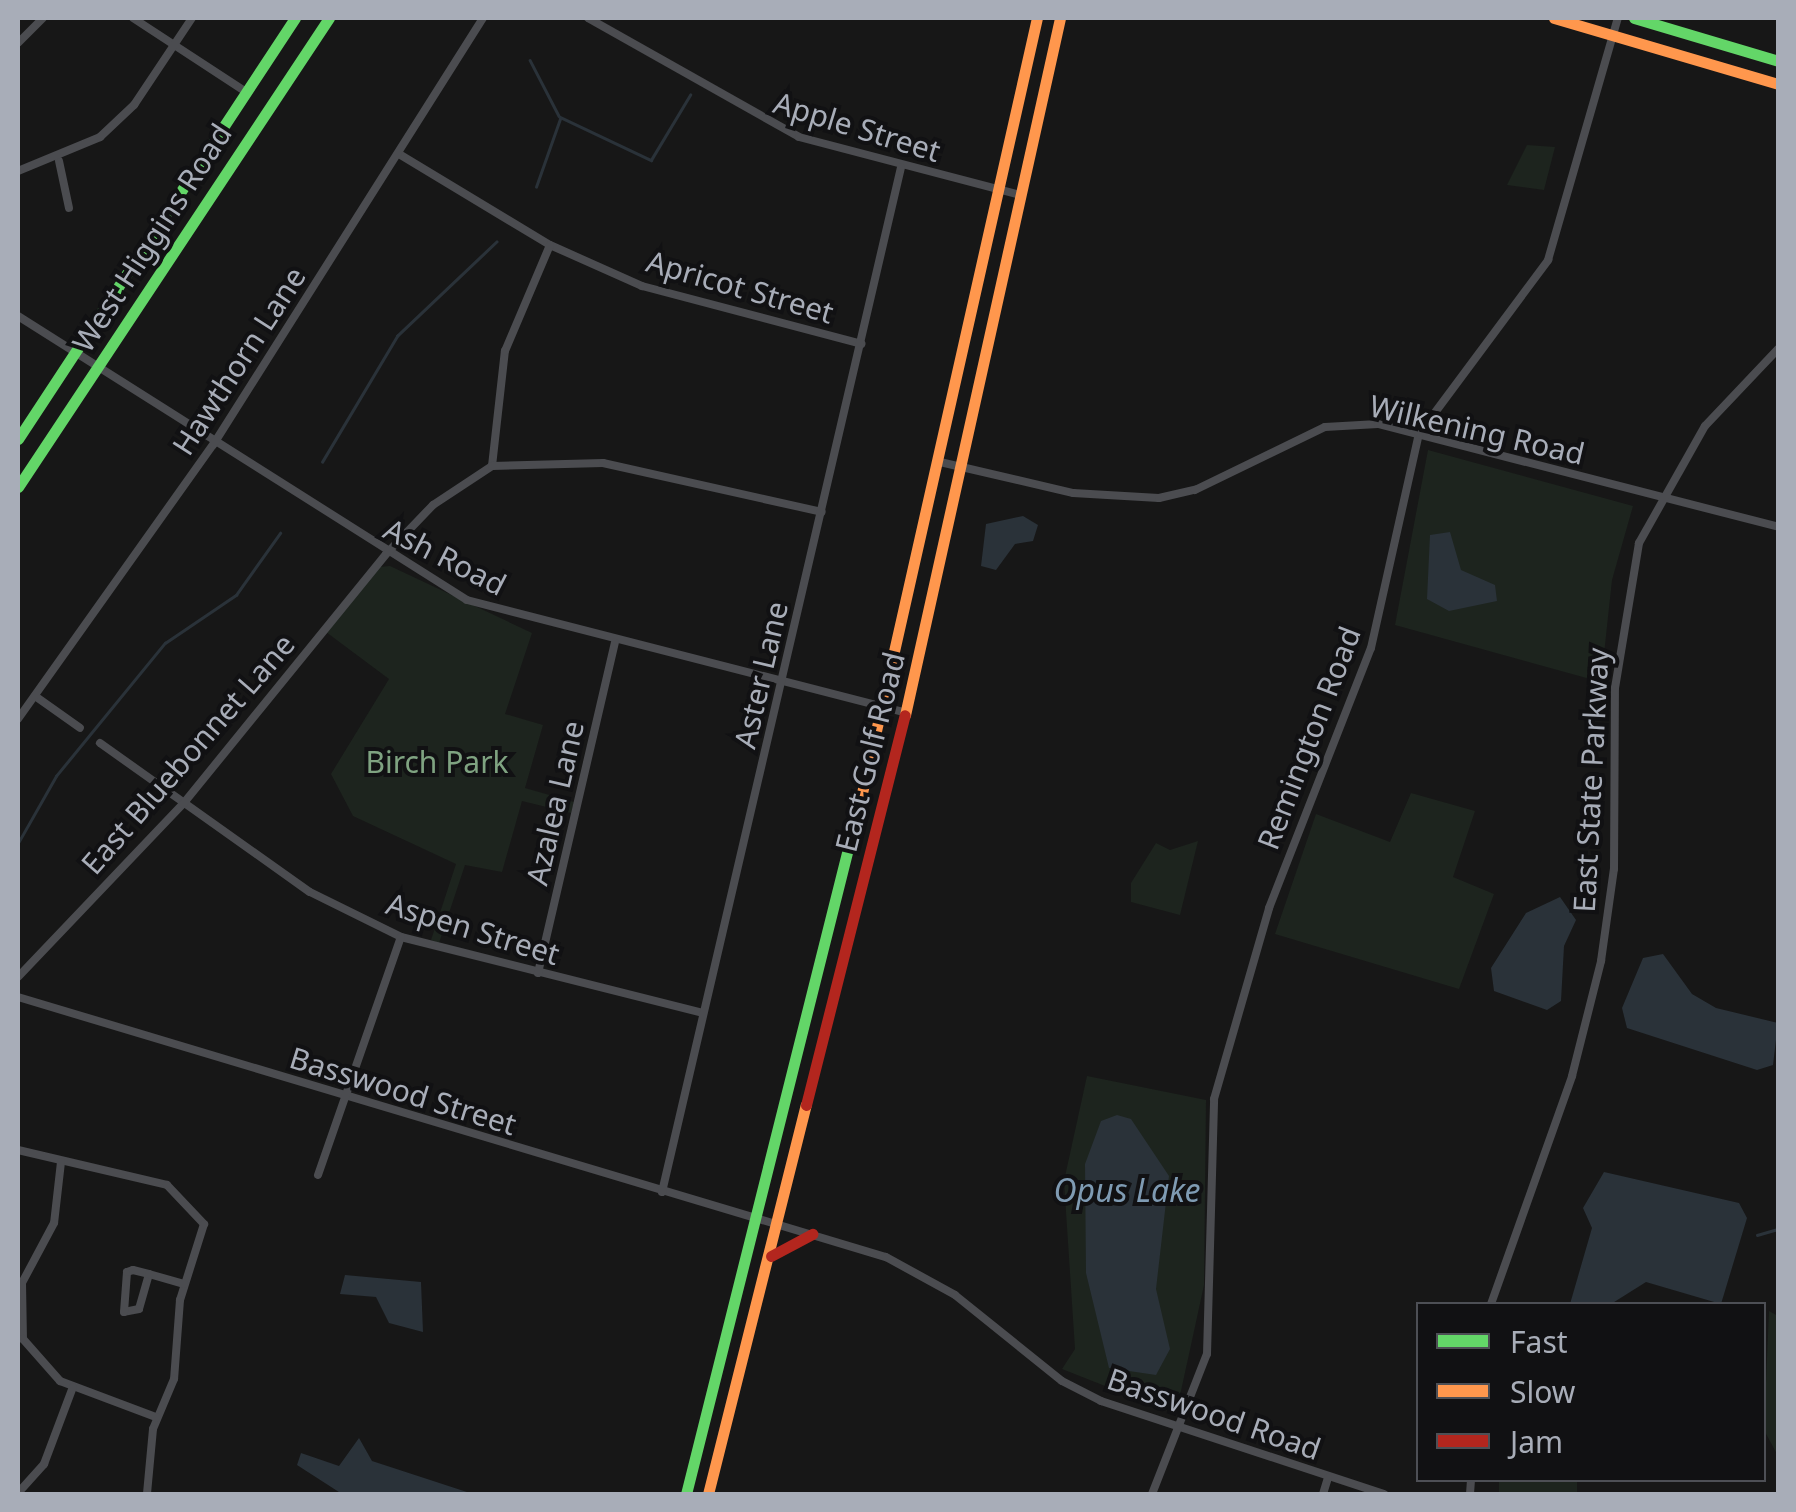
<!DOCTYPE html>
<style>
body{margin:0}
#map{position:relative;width:1796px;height:1512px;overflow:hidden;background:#171717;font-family:"Noto Sans",sans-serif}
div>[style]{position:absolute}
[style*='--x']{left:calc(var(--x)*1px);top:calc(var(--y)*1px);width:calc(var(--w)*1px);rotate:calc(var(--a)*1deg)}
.green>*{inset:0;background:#1d241e;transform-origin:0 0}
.water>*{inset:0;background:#2a3239}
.stream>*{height:2.5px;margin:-1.25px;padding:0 1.25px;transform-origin:1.25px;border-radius:1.25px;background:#2a3239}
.street>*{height:8px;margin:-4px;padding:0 4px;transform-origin:4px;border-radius:4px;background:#4b4c50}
.fast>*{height:11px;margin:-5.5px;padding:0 5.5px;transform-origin:5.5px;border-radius:5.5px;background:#63d668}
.slow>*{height:11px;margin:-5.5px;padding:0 5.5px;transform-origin:5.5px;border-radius:5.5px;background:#ff974d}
.jam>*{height:11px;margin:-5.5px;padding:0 5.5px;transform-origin:5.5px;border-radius:5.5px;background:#b3261e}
span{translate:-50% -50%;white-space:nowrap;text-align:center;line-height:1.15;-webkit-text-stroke:8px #111113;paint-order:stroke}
.street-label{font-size:30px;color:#a8adb8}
.park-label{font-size:30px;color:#7fa381}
.water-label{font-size:32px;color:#7f9bb3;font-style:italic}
.frame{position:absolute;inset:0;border:20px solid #a8adb8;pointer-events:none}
.legend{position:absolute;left:1416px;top:1302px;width:350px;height:180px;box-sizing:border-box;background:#111113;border:2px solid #4d4f55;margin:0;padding:12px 18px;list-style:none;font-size:30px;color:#a8adb8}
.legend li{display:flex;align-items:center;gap:20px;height:50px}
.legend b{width:50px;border:2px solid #4d4f55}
</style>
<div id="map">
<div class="green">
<div style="clip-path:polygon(1527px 145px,1555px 147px,1544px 190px,1507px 185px)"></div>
<div style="clip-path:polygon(1428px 450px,1633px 506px,1612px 580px,1601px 682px,1395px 625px)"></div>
<div style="clip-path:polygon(390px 566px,532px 633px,505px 714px,543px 725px,525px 788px,574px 802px,571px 813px,522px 801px,502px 872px,465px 865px,439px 943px,431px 940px,456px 864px,353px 816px,331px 774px,389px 679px,326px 632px,379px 567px)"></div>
<div style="clip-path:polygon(1411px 793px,1475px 811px,1453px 877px,1494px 894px,1459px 989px,1275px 934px,1316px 814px,1390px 842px)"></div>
<div style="clip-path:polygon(1198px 841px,1180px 915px,1131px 902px,1131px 883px,1156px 843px,1170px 850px)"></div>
<div style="clip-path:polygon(1087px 1076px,1206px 1100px,1204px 1285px,1176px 1414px,1062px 1369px,1075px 1349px,1064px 1181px)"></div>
<div style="clip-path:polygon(1769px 1311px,1778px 1316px,1778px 1456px,1764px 1430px)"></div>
<div style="left:1499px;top:1480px;width:78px;height:14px"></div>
</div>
<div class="water">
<div style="clip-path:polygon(1023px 516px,1038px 525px,1033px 541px,1015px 544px,996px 570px,981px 566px,986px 524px)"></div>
<div style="clip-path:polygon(1450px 532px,1461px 570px,1495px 585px,1497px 601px,1449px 611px,1427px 599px,1430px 535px)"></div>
<div style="clip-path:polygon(1560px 897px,1576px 920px,1564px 946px,1561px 1001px,1547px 1010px,1494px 991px,1491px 968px,1526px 913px)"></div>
<div style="clip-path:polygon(1663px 954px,1692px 994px,1716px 1008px,1778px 1023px,1773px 1065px,1757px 1070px,1627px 1028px,1622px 1008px,1643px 958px)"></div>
<div style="clip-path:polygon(1117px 1115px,1131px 1119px,1169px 1176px,1156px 1289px,1170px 1349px,1156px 1375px,1109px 1368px,1086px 1273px,1085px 1164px,1101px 1121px)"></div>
<div style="clip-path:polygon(1604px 1172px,1739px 1203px,1747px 1218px,1721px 1304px,1646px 1282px,1611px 1304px,1570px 1304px,1592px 1228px,1583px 1208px)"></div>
<div style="clip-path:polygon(345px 1275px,421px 1282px,423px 1332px,389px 1323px,376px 1297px,340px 1294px)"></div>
<div style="clip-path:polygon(359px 1438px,372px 1461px,473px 1494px,342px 1494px,297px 1465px,301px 1453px,339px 1466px)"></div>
</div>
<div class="stream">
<div style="--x:530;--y:60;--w:63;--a:62.6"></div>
<div style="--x:560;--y:117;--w:101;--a:25.3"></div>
<div style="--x:651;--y:160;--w:76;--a:-59"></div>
<div style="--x:536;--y:187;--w:72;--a:-70.6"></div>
<div style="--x:322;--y:462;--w:147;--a:-59.2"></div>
<div style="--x:397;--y:336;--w:137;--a:-43.5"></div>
<div style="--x:18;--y:843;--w:77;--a:-60.4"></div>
<div style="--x:56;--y:776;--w:172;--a:-50.7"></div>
<div style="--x:165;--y:643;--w:86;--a:-34.1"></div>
<div style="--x:236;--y:595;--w:76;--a:-54.6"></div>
<div style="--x:1757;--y:1235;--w:22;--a:-16"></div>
</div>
<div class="street">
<div style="--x:133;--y:18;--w:135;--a:33.2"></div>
<div style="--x:588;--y:18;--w:242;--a:29.4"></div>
<div style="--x:799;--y:137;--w:228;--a:14.7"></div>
<div style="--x:18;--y:43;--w:35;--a:-45"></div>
<div style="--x:399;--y:154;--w:176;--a:31.1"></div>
<div style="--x:550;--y:245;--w:101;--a:24"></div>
<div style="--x:642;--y:286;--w:227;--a:14.8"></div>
<div style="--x:59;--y:161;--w:48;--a:78"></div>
<div style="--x:18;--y:171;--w:89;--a:-22.5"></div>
<div style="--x:100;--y:137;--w:47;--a:-43.3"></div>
<div style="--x:134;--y:105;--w:105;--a:-56.3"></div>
<div style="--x:18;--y:316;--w:531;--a:32.31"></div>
<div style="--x:467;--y:600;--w:453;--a:14.4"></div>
<div style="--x:940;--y:462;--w:137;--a:13.1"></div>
<div style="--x:1073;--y:493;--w:86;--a:3.3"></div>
<div style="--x:1159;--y:498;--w:37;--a:-13"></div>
<div style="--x:1195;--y:490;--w:144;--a:-25.9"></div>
<div style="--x:1325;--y:427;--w:53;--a:-3.2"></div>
<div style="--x:1378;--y:424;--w:413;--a:14.4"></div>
<div style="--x:492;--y:466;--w:116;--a:-83.6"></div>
<div style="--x:505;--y:351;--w:115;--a:-67"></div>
<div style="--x:35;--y:696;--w:55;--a:35.4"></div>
<div style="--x:18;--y:719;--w:336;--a:-54.6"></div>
<div style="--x:213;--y:445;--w:505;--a:-57.69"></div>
<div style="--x:100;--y:743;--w:257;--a:35.4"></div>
<div style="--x:310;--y:892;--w:102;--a:26.3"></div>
<div style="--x:401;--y:937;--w:311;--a:14.1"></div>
<div style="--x:538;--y:973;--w:339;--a:-76.9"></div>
<div style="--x:18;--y:977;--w:239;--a:-46.4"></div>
<div style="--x:183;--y:804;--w:322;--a:-50.9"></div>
<div style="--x:386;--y:554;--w:68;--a:-46.2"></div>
<div style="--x:433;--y:505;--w:71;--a:-33.5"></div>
<div style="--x:492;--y:466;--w:111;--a:-1.5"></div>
<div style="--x:603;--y:463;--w:224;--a:12.6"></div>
<div style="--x:18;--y:997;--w:906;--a:16.68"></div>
<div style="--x:886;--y:1257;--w:79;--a:28.8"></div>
<div style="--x:955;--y:1295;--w:137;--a:38.8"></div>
<div style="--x:1062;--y:1381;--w:44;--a:27.1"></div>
<div style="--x:1101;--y:1401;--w:298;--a:18.2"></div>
<div style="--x:18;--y:1150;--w:153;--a:13.2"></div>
<div style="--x:167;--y:1185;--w:54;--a:46.5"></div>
<div style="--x:204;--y:1224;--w:80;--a:107.5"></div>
<div style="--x:180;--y:1300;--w:79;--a:94.3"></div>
<div style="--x:174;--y:1379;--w:54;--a:112.8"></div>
<div style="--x:153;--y:1429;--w:65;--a:95.3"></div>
<div style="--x:61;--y:1162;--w:61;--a:96.5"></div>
<div style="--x:54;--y:1223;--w:68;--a:118.1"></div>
<div style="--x:22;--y:1283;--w:56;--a:89"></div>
<div style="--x:23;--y:1339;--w:56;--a:48.6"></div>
<div style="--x:60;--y:1381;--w:103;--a:20.6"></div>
<div style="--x:318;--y:1175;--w:252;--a:-70.8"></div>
<div style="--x:662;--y:1192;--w:1052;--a:-76.87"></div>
<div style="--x:149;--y:1274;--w:36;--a:106"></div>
<div style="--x:139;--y:1309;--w:15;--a:169"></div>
<div style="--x:124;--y:1312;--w:40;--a:-85.7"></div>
<div style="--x:127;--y:1272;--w:6;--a:-18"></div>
<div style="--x:133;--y:1270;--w:16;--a:14"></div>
<div style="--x:149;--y:1274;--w:36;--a:16"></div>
<div style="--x:1491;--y:1304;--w:242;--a:-70.4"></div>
<div style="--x:1572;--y:1076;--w:119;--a:-75.8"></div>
<div style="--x:1601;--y:961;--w:93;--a:-82"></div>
<div style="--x:1614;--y:869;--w:181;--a:-89.7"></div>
<div style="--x:1615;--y:688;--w:147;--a:-80.6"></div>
<div style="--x:1639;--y:543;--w:134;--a:-60.6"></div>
<div style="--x:1705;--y:426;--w:106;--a:-46.5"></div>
<div style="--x:18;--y:1493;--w:39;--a:-48"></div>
<div style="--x:44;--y:1464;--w:82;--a:-69.4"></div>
<div style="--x:1152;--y:1494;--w:150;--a:-68.6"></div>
<div style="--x:1207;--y:1354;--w:255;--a:-88.4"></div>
<div style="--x:1214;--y:1099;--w:199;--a:-73.9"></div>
<div style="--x:1269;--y:908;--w:279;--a:-68.6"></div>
<div style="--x:1371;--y:648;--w:219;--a:-77.4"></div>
<div style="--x:1419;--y:434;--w:217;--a:-53.4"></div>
<div style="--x:1548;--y:260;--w:252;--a:-73.9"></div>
<div style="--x:1323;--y:1494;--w:17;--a:-73"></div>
<div style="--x:1470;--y:1494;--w:14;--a:-86"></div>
</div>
<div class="fast">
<div style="--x:1634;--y:18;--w:150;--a:16.6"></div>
<div style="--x:18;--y:439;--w:504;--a:-56.66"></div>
<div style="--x:18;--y:487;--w:563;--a:-56.45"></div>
<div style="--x:686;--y:1494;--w:723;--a:-75.91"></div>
</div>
<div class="slow">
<div style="--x:1554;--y:18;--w:234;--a:16.4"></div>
<div style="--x:905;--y:715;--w:714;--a:-77.46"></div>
<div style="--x:862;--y:793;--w:795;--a:-77.28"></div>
<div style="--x:708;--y:1494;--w:401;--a:-75.9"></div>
</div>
<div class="jam">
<div style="--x:806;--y:1105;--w:402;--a:-75.8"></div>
<div style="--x:771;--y:1256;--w:47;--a:-28.2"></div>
</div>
<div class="street-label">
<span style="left:857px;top:127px;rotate:17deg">Apple Street</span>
<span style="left:152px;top:238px;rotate:-57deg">West Higgins Road</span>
<span style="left:740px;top:287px;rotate:16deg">Apricot Street</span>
<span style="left:239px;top:361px;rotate:-57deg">Hawthorn Lane</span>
<span style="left:1477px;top:430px;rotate:13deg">Wilkening Road</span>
<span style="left:445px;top:557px;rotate:27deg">Ash Road</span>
<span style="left:761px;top:675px;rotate:-77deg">Aster Lane</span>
<span style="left:1309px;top:738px;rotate:-69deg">Remington Road</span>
<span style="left:870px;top:752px;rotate:-76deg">East Golf Road</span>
<span style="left:188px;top:754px;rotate:-49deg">East Bluebonnet Lane</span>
<span style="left:1591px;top:780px;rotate:-87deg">East State Parkway</span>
<span style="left:555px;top:803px;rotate:-77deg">Azalea Lane</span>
<span style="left:473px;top:929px;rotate:17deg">Aspen Street</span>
<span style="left:403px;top:1091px;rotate:17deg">Basswood Street</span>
<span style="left:1214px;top:1414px;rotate:19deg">Basswood Road</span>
</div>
<div class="park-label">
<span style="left:437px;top:762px">Birch Park</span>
</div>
<div class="water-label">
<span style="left:1127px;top:1190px">Opus Lake</span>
</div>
<div class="frame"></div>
<ul class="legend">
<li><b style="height:12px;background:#63d668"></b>Fast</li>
<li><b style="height:12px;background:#ff974d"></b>Slow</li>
<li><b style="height:12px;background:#b3261e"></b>Jam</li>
</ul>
</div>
